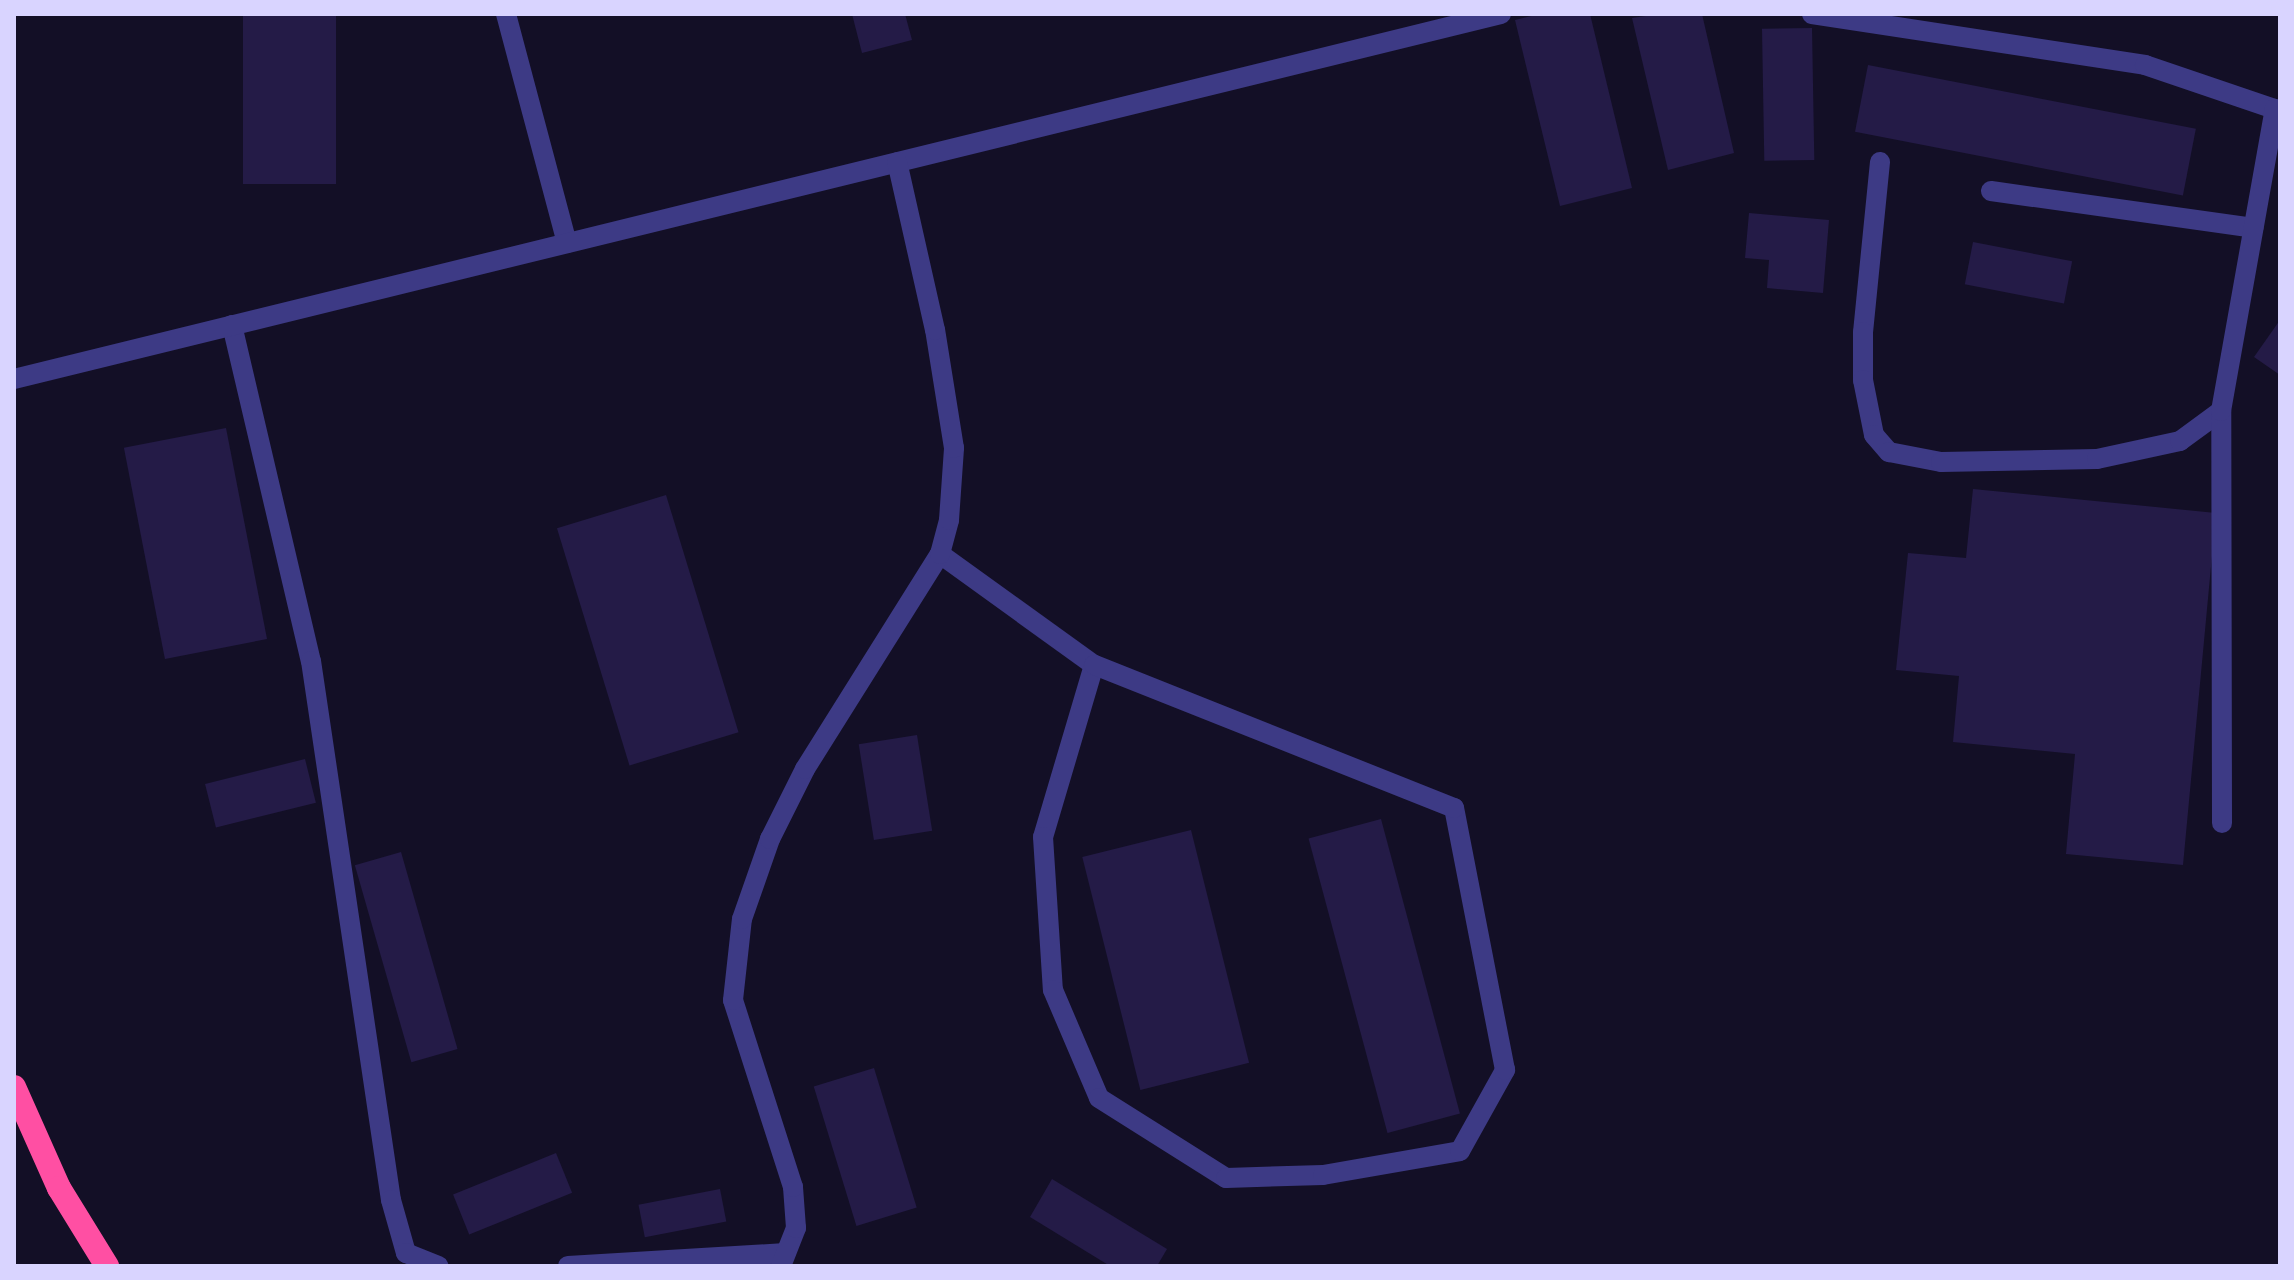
<!DOCTYPE html>
<style>
body{margin:0}
#map{position:relative;width:2294px;height:1280px;overflow:hidden;background:#130f26;font-family:Quicksand,sans-serif}
div>[style]{position:absolute}
[style*='--x']{left:calc(var(--x)*1px);top:calc(var(--y)*1px);width:calc(var(--w)*1px);rotate:calc(var(--a)*1deg)}
.building>*{inset:0;background:#241b47;transform-origin:0 0}
.minor>*{height:20px;margin:-10px;padding:0 10px;transform-origin:10px;border-radius:10px;background:#3d3a85}
.highway>*{height:24px;margin:-12px;padding:0 12px;transform-origin:12px;border-radius:12px;background:#ff4fa3}
span{translate:-50% -50%;white-space:nowrap;text-align:center;line-height:1.15;-webkit-text-stroke:8px #130f26;paint-order:stroke}
.frame{position:absolute;inset:0;border:16px solid #d9d4ff;pointer-events:none}
</style>
<div id="map">
<div class="building">
<div style="left:243px;top:14px;width:93px;height:170px"></div>
<div style="clip-path:polygon(852px 14px,905px 14px,912px 40px,862px 53px)"></div>
<div style="clip-path:polygon(1540px 14px,1590px 14px,1632px 188px,1560px 206px,1515px 20px)"></div>
<div style="clip-path:polygon(1659px 14px,1702px 14px,1734px 153px,1668px 170px,1632px 18px)"></div>
<div style="left:1812px;top:28px;width:132px;height:50px;rotate:89deg"></div>
<div style="left:1868px;top:65px;width:334px;height:68px;rotate:11deg"></div>
<div style="clip-path:polygon(1749px 213px,1829px 220px,1823px 293px,1767px 288px,1769px 260px,1745px 258px)"></div>
<div style="left:1973px;top:242px;width:101px;height:43px;rotate:11deg"></div>
<div style="clip-path:polygon(2280px 320px,2280px 375px,2254px 357px)"></div>
<div style="left:226px;top:428px;width:215px;height:104px;rotate:79deg"></div>
<div style="clip-path:polygon(1973px 489px,2216px 513px,2183px 865px,2066px 854px,2075px 754px,1953px 742px,1959px 676px,1896px 670px,1908px 553px,1966px 558px)"></div>
<div style="left:666px;top:495px;width:248px;height:114px;rotate:73deg"></div>
<div style="left:917px;top:735px;width:97px;height:59px;rotate:81deg"></div>
<div style="left:305px;top:759px;width:45px;height:103px;rotate:76deg"></div>
<div style="left:1381px;top:819px;width:305px;height:75px;rotate:75deg"></div>
<div style="left:1191px;top:830px;width:240px;height:112px;rotate:76deg"></div>
<div style="left:401px;top:852px;width:205px;height:48px;rotate:74deg"></div>
<div style="left:874px;top:1068px;width:146px;height:63px;rotate:73deg"></div>
<div style="left:556px;top:1153px;width:43px;height:111px;rotate:68deg"></div>
<div style="clip-path:polygon(1052px 1179px,1167px 1249px,1157px 1266px,1110px 1266px,1030px 1217px)"></div>
<div style="left:720px;top:1189px;width:33px;height:83px;rotate:79deg"></div>
</div>
<div class="minor">
<div style="--x:506;--y:14;--w:237;--a:75.1"></div>
<div style="--x:1812;--y:14;--w:337;--a:8.7"></div>
<div style="--x:2145;--y:65;--w:143;--a:18.8"></div>
<div style="--x:1880;--y:162;--w:171;--a:95.7"></div>
<div style="--x:1863;--y:332;--w:48;--a:90"></div>
<div style="--x:1863;--y:380;--w:56;--a:78.7"></div>
<div style="--x:1874;--y:435;--w:23;--a:49"></div>
<div style="--x:1889;--y:452;--w:53;--a:10.9"></div>
<div style="--x:1941;--y:462;--w:156;--a:-1.1"></div>
<div style="--x:2097;--y:459;--w:85;--a:-12.2"></div>
<div style="--x:2180;--y:441;--w:51;--a:-36.2"></div>
<div style="--x:1991;--y:191;--w:265;--a:8"></div>
<div style="--x:232;--y:325;--w:345;--a:76.8"></div>
<div style="--x:311;--y:661;--w:545;--a:81.56"></div>
<div style="--x:391;--y:1200;--w:55;--a:74.2"></div>
<div style="--x:406;--y:1253;--w:35;--a:22"></div>
<div style="--x:14;--y:379;--w:1531;--a:-13.79"></div>
<div style="--x:940;--y:554;--w:190;--a:35.8"></div>
<div style="--x:1094;--y:665;--w:179;--a:106.5"></div>
<div style="--x:1043;--y:837;--w:153;--a:86.3"></div>
<div style="--x:1053;--y:990;--w:117;--a:66.9"></div>
<div style="--x:1099;--y:1098;--w:150;--a:32.2"></div>
<div style="--x:1226;--y:1178;--w:97;--a:-1.8"></div>
<div style="--x:1323;--y:1175;--w:139;--a:-9.9"></div>
<div style="--x:1460;--y:1151;--w:93;--a:-60.9"></div>
<div style="--x:1505;--y:1070;--w:267;--a:-101"></div>
<div style="--x:1454;--y:808;--w:387;--a:-158.3"></div>
<div style="--x:2222;--y:823;--w:412;--a:-90.1"></div>
<div style="--x:2221;--y:411;--w:307;--a:-79.9"></div>
<div style="--x:568;--y:1266;--w:218;--a:-3.4"></div>
<div style="--x:781;--y:1266;--w:41;--a:-68.5"></div>
<div style="--x:796;--y:1228;--w:41;--a:-94.2"></div>
<div style="--x:793;--y:1187;--w:196;--a:-107.8"></div>
<div style="--x:733;--y:1000;--w:81;--a:-83.7"></div>
<div style="--x:742;--y:919;--w:85;--a:-70.7"></div>
<div style="--x:770;--y:839;--w:78;--a:-63.4"></div>
<div style="--x:805;--y:769;--w:254;--a:-57.9"></div>
<div style="--x:940;--y:554;--w:35;--a:-75"></div>
<div style="--x:949;--y:520;--w:72;--a:-86"></div>
<div style="--x:954;--y:448;--w:120;--a:-99.1"></div>
<div style="--x:935;--y:330;--w:172;--a:-102.7"></div>
</div>
<div class="highway">
<div style="--x:14;--y:1087;--w:111;--a:66"></div>
<div style="--x:59;--y:1188;--w:92;--a:58.4"></div>
</div>
<div class="frame"></div>
</div>
